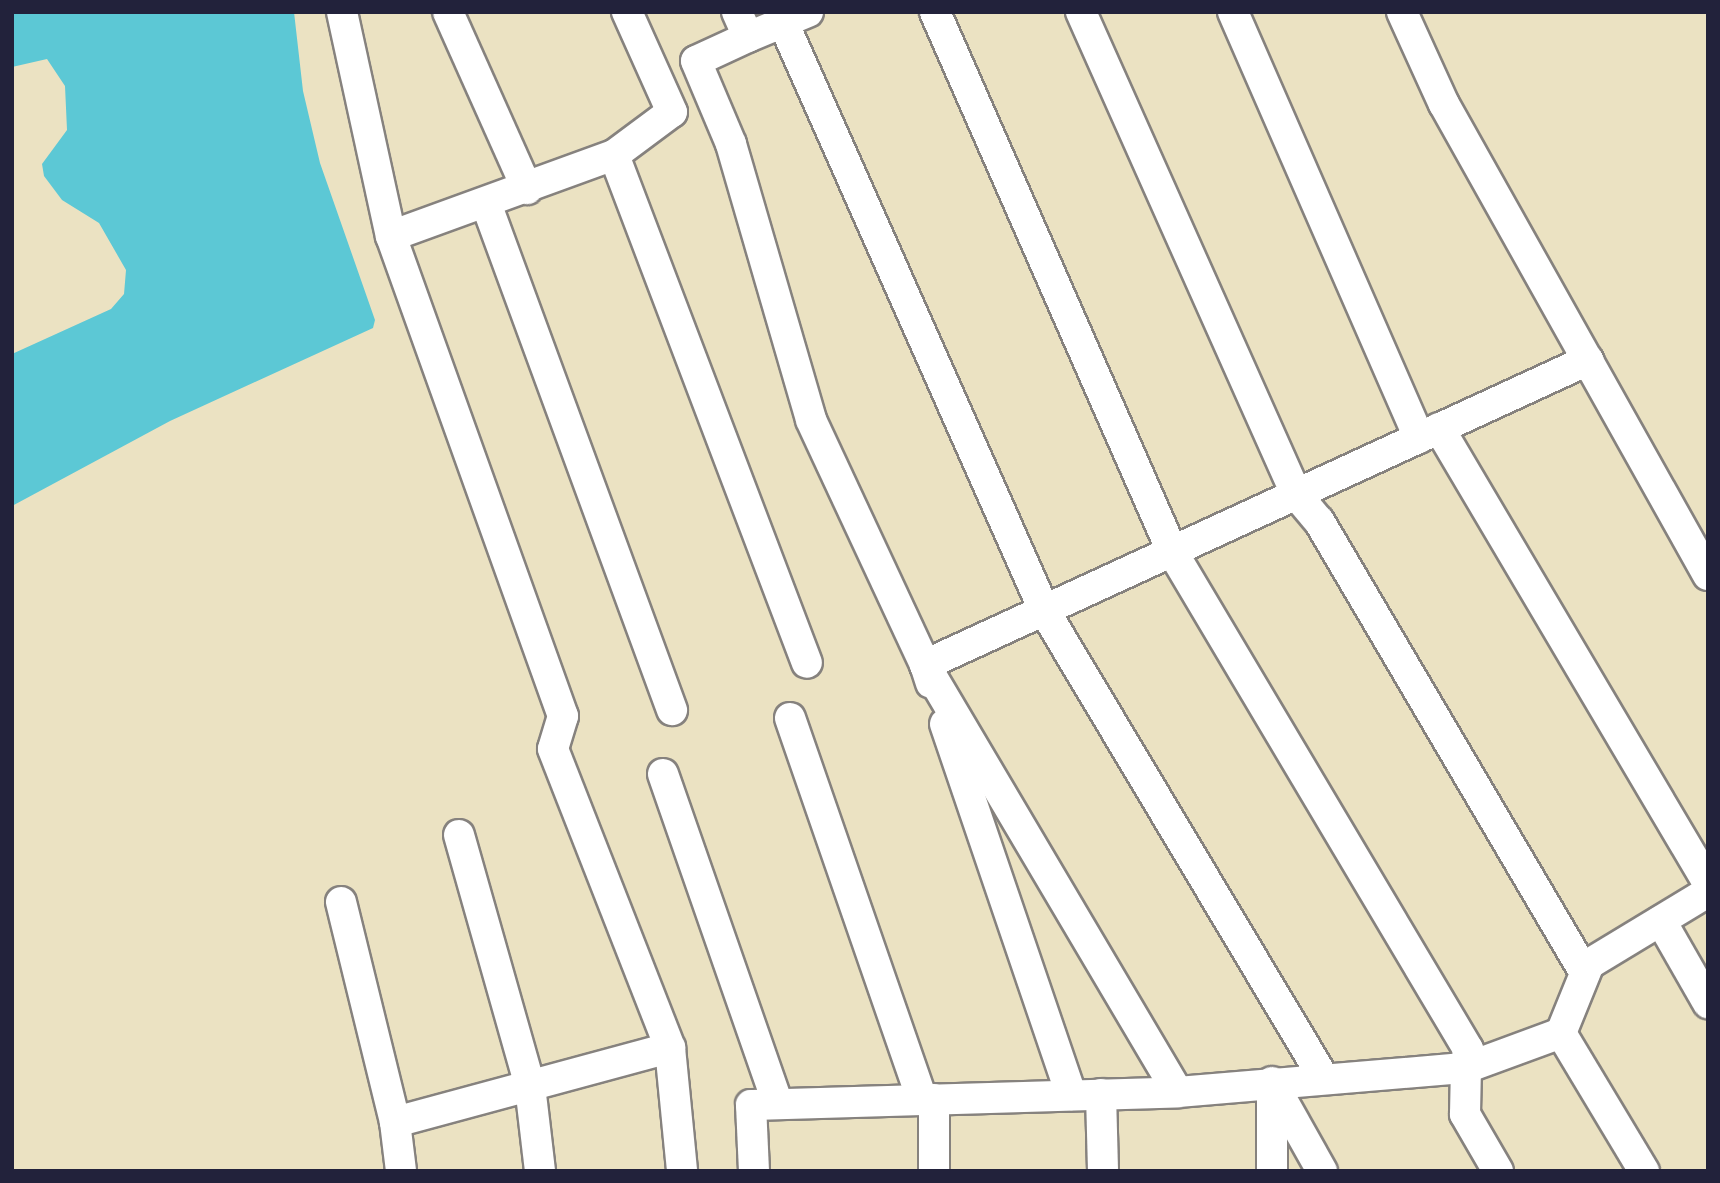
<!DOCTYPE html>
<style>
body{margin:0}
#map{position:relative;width:1720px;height:1183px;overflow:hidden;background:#ebe2c2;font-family:"Libre Bodoni",serif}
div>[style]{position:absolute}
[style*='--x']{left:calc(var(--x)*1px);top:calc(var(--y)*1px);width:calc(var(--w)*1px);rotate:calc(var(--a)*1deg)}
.water>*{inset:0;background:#5cc8d5}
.roads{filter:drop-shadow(2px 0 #86827e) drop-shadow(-2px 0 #86827e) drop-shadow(0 2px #86827e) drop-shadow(0 -2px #86827e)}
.minor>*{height:30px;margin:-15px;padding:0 15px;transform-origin:15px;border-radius:15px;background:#fff}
span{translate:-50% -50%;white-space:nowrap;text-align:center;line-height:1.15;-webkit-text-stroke:5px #f7f3e8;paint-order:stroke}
.frame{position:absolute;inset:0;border:14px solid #22223b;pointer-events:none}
</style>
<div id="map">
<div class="water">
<div style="clip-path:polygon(12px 12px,294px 12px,303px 91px,320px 163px,375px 320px,373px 328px,170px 421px,12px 506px,12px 354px,111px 309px,124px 294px,126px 270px,99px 223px,62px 200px,44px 176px,42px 164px,67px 130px,65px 86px,47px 59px,12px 67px)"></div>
</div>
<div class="roads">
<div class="minor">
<div style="--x:342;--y:12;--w:229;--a:77.7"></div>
<div style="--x:391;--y:236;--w:510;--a:70.29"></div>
<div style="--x:563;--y:716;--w:34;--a:107"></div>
<div style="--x:553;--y:749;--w:321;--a:68.6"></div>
<div style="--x:670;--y:1048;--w:124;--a:84.4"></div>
<div style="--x:448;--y:12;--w:194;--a:65.9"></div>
<div style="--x:737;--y:12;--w:27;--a:66"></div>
<div style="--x:748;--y:37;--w:65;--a:-22.6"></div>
<div style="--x:1081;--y:12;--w:528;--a:65.96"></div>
<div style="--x:1296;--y:494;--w:35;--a:50"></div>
<div style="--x:1319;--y:521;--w:524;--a:59.52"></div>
<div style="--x:1233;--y:12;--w:465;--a:66.4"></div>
<div style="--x:1402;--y:12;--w:101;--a:65.5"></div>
<div style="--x:1444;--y:104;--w:540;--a:60.73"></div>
<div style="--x:783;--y:22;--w:643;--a:66.06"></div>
<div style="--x:1044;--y:610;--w:544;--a:59.14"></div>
<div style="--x:748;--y:37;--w:57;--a:155.2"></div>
<div style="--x:696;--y:61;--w:90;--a:67.1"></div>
<div style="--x:731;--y:144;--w:287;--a:73.8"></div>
<div style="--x:811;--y:420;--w:270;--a:65"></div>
<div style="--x:925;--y:665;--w:496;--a:59.4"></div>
<div style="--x:614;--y:155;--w:543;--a:69.2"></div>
<div style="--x:487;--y:206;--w:537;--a:69.84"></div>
<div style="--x:391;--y:236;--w:237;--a:-20"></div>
<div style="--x:614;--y:155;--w:72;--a:-36.6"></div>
<div style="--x:672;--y:112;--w:110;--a:-114.2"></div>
<div style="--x:1439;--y:428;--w:529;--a:59.41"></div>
<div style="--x:931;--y:683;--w:19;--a:-108"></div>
<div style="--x:925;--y:665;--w:730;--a:-24.7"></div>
<div style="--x:790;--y:718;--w:404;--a:70.9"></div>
<div style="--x:945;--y:724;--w:392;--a:71.2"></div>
<div style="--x:663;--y:774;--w:349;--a:70.8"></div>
<div style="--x:459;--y:835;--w:261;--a:74.2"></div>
<div style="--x:530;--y:1086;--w:86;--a:83.3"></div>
<div style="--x:341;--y:902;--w:227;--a:76.2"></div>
<div style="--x:395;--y:1122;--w:49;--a:83"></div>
<div style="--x:1661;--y:921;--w:95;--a:60.2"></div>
<div style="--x:1561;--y:1033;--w:161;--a:59"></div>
<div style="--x:1272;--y:1082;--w:102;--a:60.7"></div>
<div style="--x:1101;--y:1094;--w:77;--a:88.5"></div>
<div style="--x:934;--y:1099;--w:72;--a:90"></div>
<div style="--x:395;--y:1122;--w:285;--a:-15.1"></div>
<div style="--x:754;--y:1171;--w:66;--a:-92.6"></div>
<div style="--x:751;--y:1105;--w:427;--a:-1.7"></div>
<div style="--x:1178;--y:1092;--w:289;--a:-4.8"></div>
<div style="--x:1466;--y:1068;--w:19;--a:-84"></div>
<div style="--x:1468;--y:1049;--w:579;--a:-120.73"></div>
<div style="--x:1172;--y:551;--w:589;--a:-113.74"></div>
<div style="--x:1272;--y:1171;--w:86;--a:-90"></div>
<div style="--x:1498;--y:1171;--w:66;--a:-120.1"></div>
<div style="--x:1465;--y:1114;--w:46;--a:-88.8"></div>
<div style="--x:1466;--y:1068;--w:101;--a:-20.2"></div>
<div style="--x:1561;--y:1033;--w:74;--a:-67.9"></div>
<div style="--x:1589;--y:964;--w:139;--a:-31.2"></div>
</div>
</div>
<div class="frame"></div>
</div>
